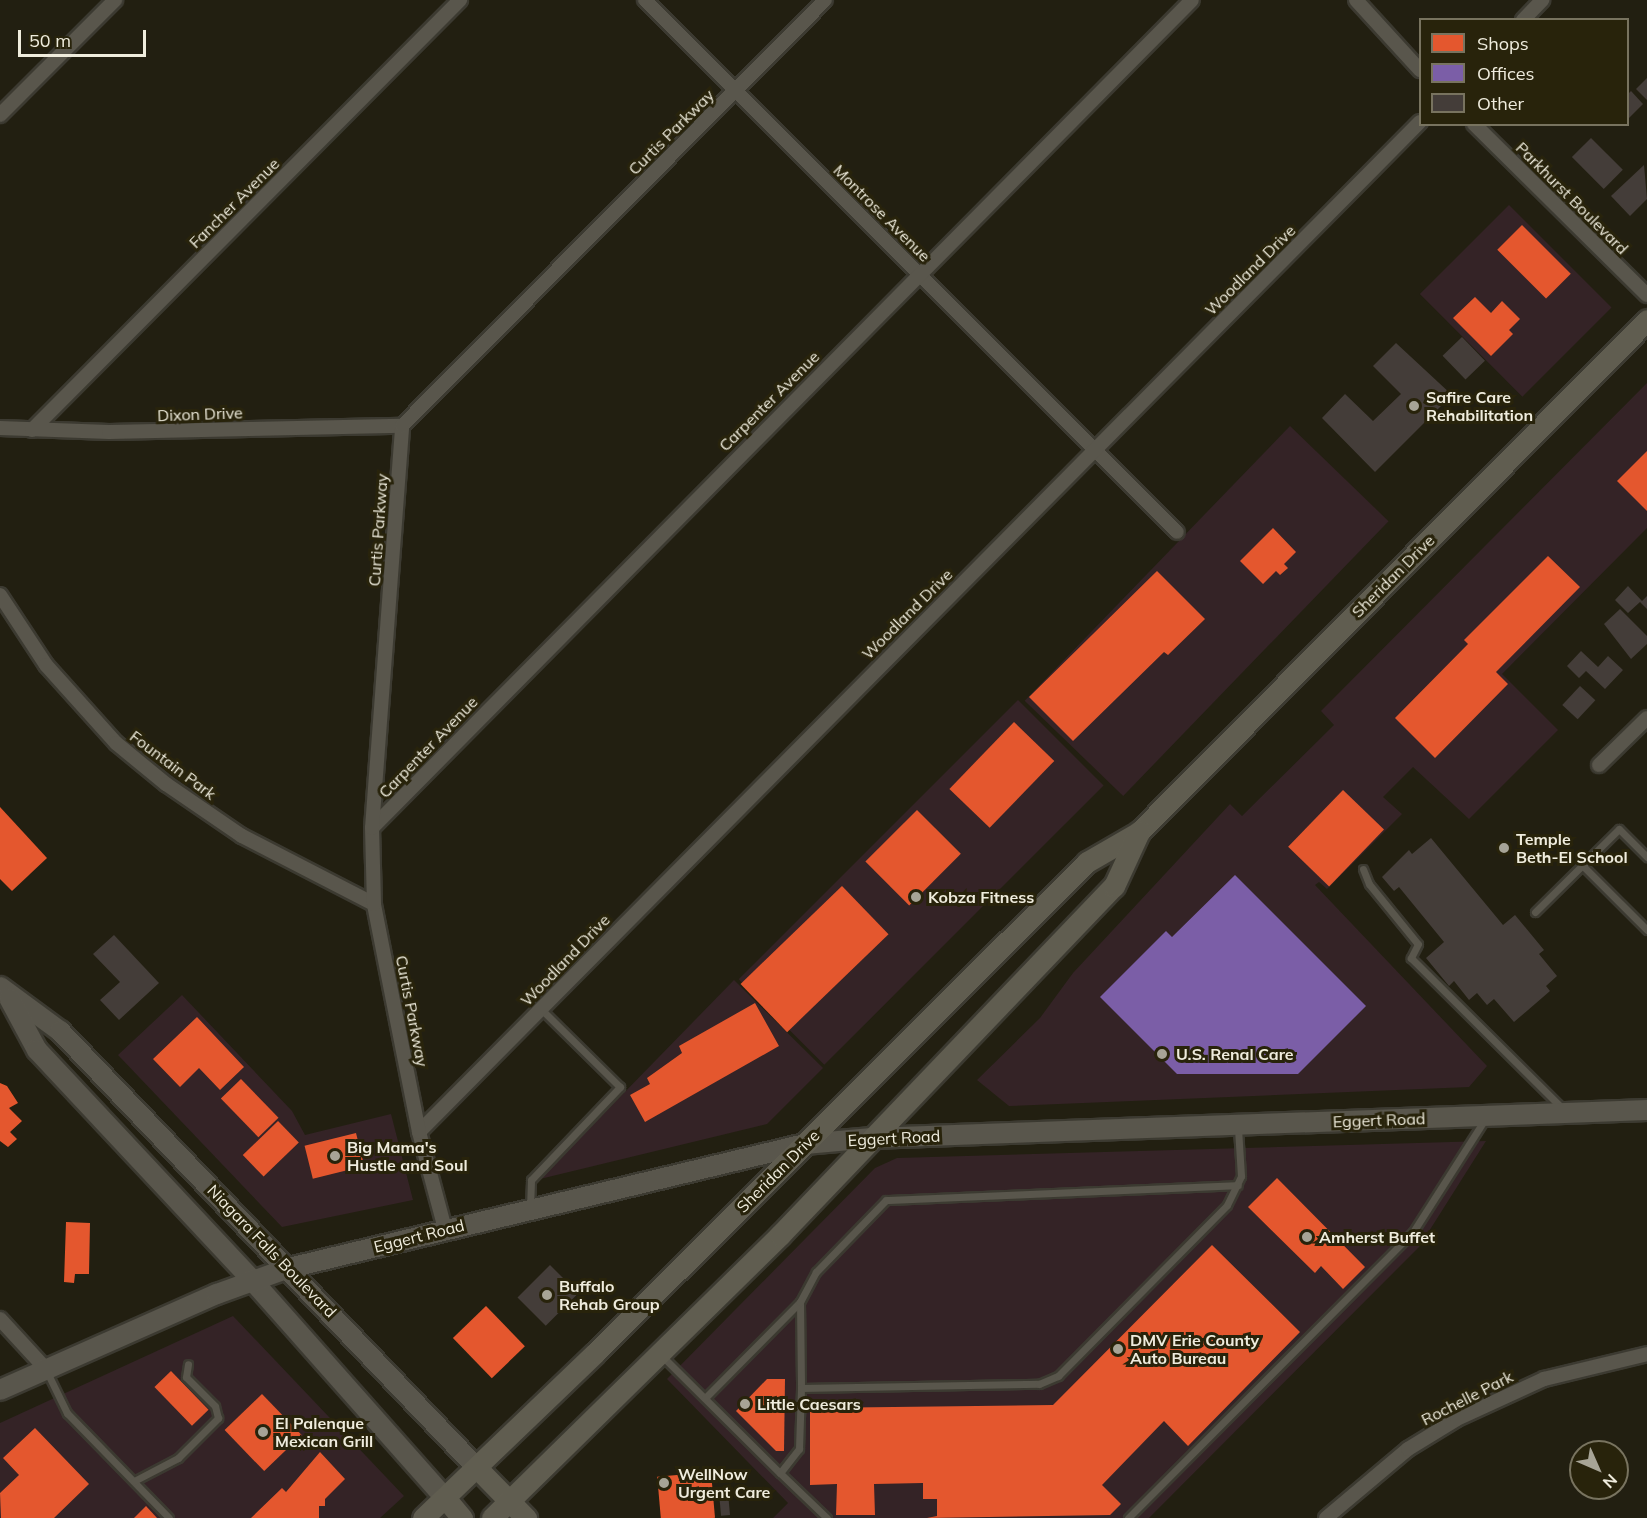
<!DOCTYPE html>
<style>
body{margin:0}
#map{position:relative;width:1647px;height:1518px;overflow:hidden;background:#221f11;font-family:Mulish,sans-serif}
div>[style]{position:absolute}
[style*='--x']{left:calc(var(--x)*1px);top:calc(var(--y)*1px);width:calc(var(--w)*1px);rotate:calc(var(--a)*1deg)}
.commercial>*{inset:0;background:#342326;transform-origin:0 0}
.shops>*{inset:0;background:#e4572e;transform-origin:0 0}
.offices>*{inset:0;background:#7b5ea7}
.building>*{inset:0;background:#443d39;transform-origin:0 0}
.roads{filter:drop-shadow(2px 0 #3c3a31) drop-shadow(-2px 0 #3c3a31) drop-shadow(0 2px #3c3a31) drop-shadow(0 -2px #3c3a31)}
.lane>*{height:7px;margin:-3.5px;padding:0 3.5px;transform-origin:3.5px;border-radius:3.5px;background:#59564c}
.street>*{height:14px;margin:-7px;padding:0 7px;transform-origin:7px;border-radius:7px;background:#59564c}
.secondary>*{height:20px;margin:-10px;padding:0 10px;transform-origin:10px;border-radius:10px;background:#59564c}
.primary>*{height:21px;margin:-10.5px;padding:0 10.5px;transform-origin:10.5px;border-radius:10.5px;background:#605d50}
.dots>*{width:16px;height:16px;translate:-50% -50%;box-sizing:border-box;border:3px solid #28230b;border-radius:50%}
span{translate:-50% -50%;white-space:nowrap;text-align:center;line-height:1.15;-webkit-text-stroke:6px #28230b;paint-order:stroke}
.street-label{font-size:16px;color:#efecdd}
.poi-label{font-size:16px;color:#efecdd;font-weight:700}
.left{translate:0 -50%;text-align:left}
.legend{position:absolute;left:1419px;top:18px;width:210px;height:108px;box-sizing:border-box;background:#28230b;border:2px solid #78735f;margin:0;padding:8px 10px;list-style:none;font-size:18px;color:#efecdd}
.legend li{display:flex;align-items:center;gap:12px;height:30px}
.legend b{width:30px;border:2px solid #78735f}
.north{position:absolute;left:1569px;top:1440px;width:60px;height:60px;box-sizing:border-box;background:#28230b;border:2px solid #78735f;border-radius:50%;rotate:135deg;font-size:16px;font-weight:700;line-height:24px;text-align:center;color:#efecdd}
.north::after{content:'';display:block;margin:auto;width:21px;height:27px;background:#a7a496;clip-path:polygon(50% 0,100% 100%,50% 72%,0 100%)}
.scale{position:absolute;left:18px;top:30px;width:128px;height:27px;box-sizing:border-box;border:3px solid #efecdd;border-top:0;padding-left:8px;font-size:18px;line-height:21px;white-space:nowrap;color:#efecdd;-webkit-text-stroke:4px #28230b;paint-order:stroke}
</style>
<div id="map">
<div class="commercial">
<div style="left:1509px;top:205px;width:145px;height:126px;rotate:45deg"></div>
<div style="clip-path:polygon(1647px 383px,1647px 528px,1502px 674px,1558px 730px,1469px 819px,1413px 767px,1383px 797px,1402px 814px,1327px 889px,1319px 882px,1315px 885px,1487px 1066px,1469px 1087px,1009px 1106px,977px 1080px,1040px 1018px,1073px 973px,1230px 804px,1242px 816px,1334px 725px,1321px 711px)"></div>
<div style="left:1290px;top:426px;width:137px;height:382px;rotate:44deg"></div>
<div style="left:1018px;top:700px;width:121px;height:395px;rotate:45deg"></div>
<div style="clip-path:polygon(734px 980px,823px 1068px,767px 1124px,540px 1179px)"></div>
<div style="clip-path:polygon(182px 995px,292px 1111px,305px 1135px,391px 1114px,413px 1200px,282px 1227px,118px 1055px)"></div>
<div style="clip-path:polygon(1486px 1141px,1419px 1247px,1149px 1518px,773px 1518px,788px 1503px,667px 1379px,875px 1168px,897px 1158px)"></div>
<div style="clip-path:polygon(233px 1316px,404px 1496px,380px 1518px,0 1518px,0 1423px)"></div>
</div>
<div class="shops">
<div style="left:1522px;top:225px;width:69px;height:35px;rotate:45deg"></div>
<div style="clip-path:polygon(1475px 297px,1491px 313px,1502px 301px,1520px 319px,1509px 330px,1513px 334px,1491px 356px,1453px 318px)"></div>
<div style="clip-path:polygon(1647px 451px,1647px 511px,1617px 481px)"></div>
<div style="clip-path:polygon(1273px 528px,1296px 552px,1284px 564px,1288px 568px,1280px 575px,1276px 571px,1263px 584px,1240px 561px)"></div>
<div style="clip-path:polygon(1548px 556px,1580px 587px,1496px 672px,1508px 684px,1435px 758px,1395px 718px,1468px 644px,1464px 640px)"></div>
<div style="clip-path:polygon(1157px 571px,1205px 619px,1168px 655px,1164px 652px,1073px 741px,1029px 697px)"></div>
<div style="left:1014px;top:722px;width:56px;height:93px;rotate:44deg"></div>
<div style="left:1343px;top:790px;width:57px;height:79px;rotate:44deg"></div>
<div style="clip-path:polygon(0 807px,47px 858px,12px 891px,0 879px)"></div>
<div style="left:917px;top:810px;width:62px;height:73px;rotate:45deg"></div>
<div style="left:842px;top:886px;width:67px;height:141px;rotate:46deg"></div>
<div style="clip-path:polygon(755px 1003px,779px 1046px,645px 1122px,630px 1095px,650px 1084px,647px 1078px,682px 1053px,679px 1046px)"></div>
<div style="clip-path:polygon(197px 1017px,244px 1067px,220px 1090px,199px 1068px,180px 1087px,153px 1059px)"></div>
<div style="left:241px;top:1079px;width:54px;height:28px;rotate:46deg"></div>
<div style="clip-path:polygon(0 1083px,7px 1086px,18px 1103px,9px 1108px,22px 1121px,10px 1132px,17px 1139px,8px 1147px,0 1141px)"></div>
<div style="left:278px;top:1121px;width:30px;height:49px;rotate:46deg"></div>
<div style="left:356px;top:1133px;width:34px;height:53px;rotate:76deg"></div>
<div style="clip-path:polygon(1277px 1178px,1365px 1267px,1343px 1289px,1321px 1266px,1315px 1273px,1248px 1207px)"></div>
<div style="clip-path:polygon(66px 1222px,90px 1223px,89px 1274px,75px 1274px,74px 1283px,64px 1282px)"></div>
<div style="clip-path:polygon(1212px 1245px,1300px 1332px,1188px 1446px,1164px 1421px,1102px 1485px,1121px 1504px,1110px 1515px,927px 1518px,937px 1516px,937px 1499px,923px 1499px,923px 1483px,874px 1484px,875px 1515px,836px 1515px,837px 1484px,810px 1485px,810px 1408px,1053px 1405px)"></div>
<div style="left:486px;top:1306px;width:56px;height:46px;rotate:46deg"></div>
<div style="left:171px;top:1371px;width:54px;height:23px;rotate:46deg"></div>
<div style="clip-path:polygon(767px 1379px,785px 1379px,784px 1451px,776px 1451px,736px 1411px)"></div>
<div style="left:262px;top:1394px;width:57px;height:52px;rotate:46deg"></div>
<div style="clip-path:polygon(35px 1428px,89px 1484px,54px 1518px,1px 1518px,0 1493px,19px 1475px,3px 1458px)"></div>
<div style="clip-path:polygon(320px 1452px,345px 1479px,325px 1499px,325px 1506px,319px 1506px,319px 1518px,251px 1518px,282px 1488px,286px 1492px)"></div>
<div style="left:711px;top:1472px;width:46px;height:54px;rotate:85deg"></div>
<div style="clip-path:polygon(146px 1506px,157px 1518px,134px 1518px)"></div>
</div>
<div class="offices">
<div style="clip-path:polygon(1235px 875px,1366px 1006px,1298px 1074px,1177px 1074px,1100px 997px,1166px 931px,1172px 937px)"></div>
</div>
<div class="building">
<div style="clip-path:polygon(1647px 78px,1647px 100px,1636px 89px)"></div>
<div style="clip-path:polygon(1631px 91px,1643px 104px,1628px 119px,1628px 94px)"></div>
<div style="left:1591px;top:138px;width:45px;height:27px;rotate:45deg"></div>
<div style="clip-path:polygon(1644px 165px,1647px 199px,1630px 216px,1611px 196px)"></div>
<div style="left:1462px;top:337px;width:33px;height:27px;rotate:46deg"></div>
<div style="clip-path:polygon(1396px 343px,1452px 395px,1375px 472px,1322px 418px,1345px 394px,1373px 421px,1401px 394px,1373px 366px)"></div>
<div style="clip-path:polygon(1628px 586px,1642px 601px,1647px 596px,1647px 609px,1640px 602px,1628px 613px,1615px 600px)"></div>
<div style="clip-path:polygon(1620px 609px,1647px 636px,1647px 644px,1631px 659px,1604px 624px)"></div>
<div style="clip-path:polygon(1581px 651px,1598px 667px,1608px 656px,1623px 670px,1605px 689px,1586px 671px,1579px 678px,1567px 666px)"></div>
<div style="left:1580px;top:686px;width:21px;height:26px;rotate:43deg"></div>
<div style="clip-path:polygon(1431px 838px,1503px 925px,1515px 915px,1544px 950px,1539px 954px,1557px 976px,1546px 986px,1550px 991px,1514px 1022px,1494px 999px,1487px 1005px,1477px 993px,1469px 1000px,1454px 981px,1449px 986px,1426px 958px,1444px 942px,1399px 887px,1394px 891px,1382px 877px,1409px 850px,1412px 854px)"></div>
<div style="clip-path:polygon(114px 935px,159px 983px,119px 1020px,100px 1000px,120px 982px,93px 954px)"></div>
<div style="left:550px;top:1265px;width:40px;height:46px;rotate:45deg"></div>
<div style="left:728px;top:1492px;width:23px;height:9px;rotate:85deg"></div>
</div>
<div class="roads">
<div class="lane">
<div style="--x:1582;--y:865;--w:92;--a:45"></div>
<div style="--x:1363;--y:869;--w:16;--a:68"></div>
<div style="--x:1369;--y:884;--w:77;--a:50.8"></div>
<div style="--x:1418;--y:944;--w:16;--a:117"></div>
<div style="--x:1411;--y:958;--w:216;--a:44.8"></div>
<div style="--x:1535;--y:912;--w:118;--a:-44.7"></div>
<div style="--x:1619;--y:829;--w:40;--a:45"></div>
<div style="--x:530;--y:1209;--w:29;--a:-88"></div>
<div style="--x:531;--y:1180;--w:129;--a:-46.3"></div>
<div style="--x:620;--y:1087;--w:111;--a:-135.4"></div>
<div style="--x:800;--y:1302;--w:86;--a:89.3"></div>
<div style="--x:662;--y:1356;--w:166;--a:44.8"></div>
<div style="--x:780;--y:1473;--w:31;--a:-52"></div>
<div style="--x:799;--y:1449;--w:61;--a:-88.1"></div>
<div style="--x:801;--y:1388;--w:238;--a:-1"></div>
<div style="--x:1039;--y:1384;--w:21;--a:-23"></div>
<div style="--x:1058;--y:1376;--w:240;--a:-45.3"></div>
<div style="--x:1227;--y:1205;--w:32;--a:-64"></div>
<div style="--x:1241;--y:1176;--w:48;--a:-93.6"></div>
<div style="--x:47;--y:1372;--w:46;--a:64"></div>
<div style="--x:67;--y:1413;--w:146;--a:45.8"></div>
<div style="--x:705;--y:1398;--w:135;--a:-45.3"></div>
<div style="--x:800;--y:1302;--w:34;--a:-62"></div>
<div style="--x:816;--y:1272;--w:100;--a:-45.8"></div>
<div style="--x:886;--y:1200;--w:352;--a:-2.4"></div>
<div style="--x:780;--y:1473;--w:65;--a:43.8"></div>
<div style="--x:134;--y:1481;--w:50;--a:-27.6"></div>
<div style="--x:178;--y:1458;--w:57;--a:-45"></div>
<div style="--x:218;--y:1418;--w:12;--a:-104"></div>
<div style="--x:215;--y:1406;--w:41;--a:-135"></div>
<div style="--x:186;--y:1377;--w:13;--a:-81"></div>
<div style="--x:1128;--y:1518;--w:404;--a:-45.1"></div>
<div style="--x:1413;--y:1232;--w:134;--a:-57.5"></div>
</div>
<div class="street">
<div style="--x:645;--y:0;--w:752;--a:45"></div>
<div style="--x:1356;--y:0;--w:95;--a:47.6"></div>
<div style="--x:1523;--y:20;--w:28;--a:-46"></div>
<div style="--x:0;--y:115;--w:163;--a:-45"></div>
<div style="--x:1474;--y:124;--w:243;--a:44.7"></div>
<div style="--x:0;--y:428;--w:109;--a:2.1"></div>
<div style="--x:109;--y:432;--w:293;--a:-1.2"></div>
<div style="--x:32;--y:430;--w:607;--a:-45.13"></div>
<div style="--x:0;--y:595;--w:84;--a:56.7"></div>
<div style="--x:46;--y:665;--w:105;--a:48.1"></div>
<div style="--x:116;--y:743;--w:65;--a:39.4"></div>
<div style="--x:166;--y:784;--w:92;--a:34.4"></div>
<div style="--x:242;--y:836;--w:148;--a:27.3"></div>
<div style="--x:1599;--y:765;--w:67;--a:-44.4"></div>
<div style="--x:372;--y:828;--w:1165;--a:-45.28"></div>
<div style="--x:419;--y:1132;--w:1422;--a:-45.26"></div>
<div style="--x:445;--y:1229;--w:100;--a:-105"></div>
<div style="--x:419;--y:1132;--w:232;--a:-101.2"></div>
<div style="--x:374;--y:904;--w:76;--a:-91.5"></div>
<div style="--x:372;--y:828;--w:403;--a:-85.7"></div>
<div style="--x:402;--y:426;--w:600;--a:-45.2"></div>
<div style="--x:0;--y:1319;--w:68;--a:47.4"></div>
<div style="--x:1326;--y:1518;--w:107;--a:-40.1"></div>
<div style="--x:1408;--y:1449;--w:57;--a:-31.5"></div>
<div style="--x:1457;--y:1419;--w:96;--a:-24.7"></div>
<div style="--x:1544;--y:1379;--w:106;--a:-13.6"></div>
</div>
<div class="secondary">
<div style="--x:0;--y:987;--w:74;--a:36.3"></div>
<div style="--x:60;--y:1031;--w:605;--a:46.34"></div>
<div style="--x:9;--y:998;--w:59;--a:61.7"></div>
<div style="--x:37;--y:1050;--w:315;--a:46.9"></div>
<div style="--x:252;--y:1280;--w:293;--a:48.5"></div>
<div style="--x:0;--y:1390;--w:237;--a:-23.9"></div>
<div style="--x:217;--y:1294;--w:77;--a:-19.9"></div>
<div style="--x:289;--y:1268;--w:531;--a:-13.51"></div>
<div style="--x:805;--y:1144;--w:67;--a:-5.1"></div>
<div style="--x:872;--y:1138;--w:776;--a:-2.07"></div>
</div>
<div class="primary">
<div style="--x:478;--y:1469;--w:69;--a:45.6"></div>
<div style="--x:446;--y:1499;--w:25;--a:50"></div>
<div style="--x:423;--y:1518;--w:238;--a:-43.8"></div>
<div style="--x:595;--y:1353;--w:695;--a:-44.94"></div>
<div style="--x:1087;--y:862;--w:60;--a:-30"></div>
<div style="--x:1139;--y:832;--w:721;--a:-45.22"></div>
<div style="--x:492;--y:1518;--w:404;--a:-44.5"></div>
<div style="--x:780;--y:1235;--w:483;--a:-46.3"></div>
<div style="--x:1114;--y:886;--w:60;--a:-65.2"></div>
</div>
</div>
<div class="dots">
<div style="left:1414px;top:406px;background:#a7a496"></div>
<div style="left:1504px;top:848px;background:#a7a496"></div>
<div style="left:916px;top:897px;background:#a7a496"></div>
<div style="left:1162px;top:1054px;background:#a7a496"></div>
<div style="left:335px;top:1156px;background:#a7a496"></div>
<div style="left:1307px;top:1237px;background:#a7a496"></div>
<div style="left:547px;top:1295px;background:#a7a496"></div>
<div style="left:1118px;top:1349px;background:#a7a496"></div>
<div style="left:745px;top:1404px;background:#a7a496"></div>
<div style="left:263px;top:1432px;background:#a7a496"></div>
<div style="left:664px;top:1483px;background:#a7a496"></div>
</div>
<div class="street-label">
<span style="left:671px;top:132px;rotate:-45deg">Curtis Parkway</span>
<span style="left:1572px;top:198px;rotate:45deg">Parkhurst Boulevard</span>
<span style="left:234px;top:203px;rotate:-45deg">Fancher Avenue</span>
<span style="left:882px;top:213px;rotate:45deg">Montrose Avenue</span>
<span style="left:1250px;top:270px;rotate:-45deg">Woodland Drive</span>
<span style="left:769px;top:401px;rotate:-45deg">Carpenter Avenue</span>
<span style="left:200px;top:414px;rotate:-2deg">Dixon Drive</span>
<span style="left:378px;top:530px;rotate:-86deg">Curtis Parkway</span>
<span style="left:1393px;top:576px;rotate:-45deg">Sheridan Drive</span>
<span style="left:907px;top:614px;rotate:-45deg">Woodland Drive</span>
<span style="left:428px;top:747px;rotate:-46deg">Carpenter Avenue</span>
<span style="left:173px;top:765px;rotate:37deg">Fountain Park</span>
<span style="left:565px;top:960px;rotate:-46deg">Woodland Drive</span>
<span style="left:412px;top:1011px;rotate:79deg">Curtis Parkway</span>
<span style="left:1379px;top:1120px;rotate:-2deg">Eggert Road</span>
<span style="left:894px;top:1138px;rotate:-3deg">Eggert Road</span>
<span style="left:778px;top:1171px;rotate:-45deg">Sheridan Drive</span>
<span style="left:419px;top:1236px;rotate:-14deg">Eggert Road</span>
<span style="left:272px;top:1251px;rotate:46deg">Niagara Falls Boulevard</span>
<span style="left:1467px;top:1398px;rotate:-27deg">Rochelle Park</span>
</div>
<div class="poi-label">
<span class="left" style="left:1426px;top:406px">Safire Care<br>Rehabilitation</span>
<span class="left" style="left:1516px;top:848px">Temple<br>Beth-El School</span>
<span class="left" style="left:928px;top:897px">Kobza Fitness</span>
<span class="left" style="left:1176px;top:1054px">U.S. Renal Care</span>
<span class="left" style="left:347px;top:1156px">Big Mama's<br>Hustle and Soul</span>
<span class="left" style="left:1319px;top:1237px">Amherst Buffet</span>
<span class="left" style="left:559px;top:1295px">Buffalo<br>Rehab Group</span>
<span class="left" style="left:1130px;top:1349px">DMV Erie County<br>Auto Bureau</span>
<span class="left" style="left:757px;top:1404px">Little Caesars</span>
<span class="left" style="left:275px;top:1432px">El Palenque<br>Mexican Grill</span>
<span class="left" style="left:678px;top:1483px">WellNow<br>Urgent Care</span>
</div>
<ul class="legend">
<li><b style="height:16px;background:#e4572e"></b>Shops</li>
<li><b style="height:16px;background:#7b5ea7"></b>Offices</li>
<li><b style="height:16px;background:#443d39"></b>Other</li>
</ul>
<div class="north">N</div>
<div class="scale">50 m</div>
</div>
